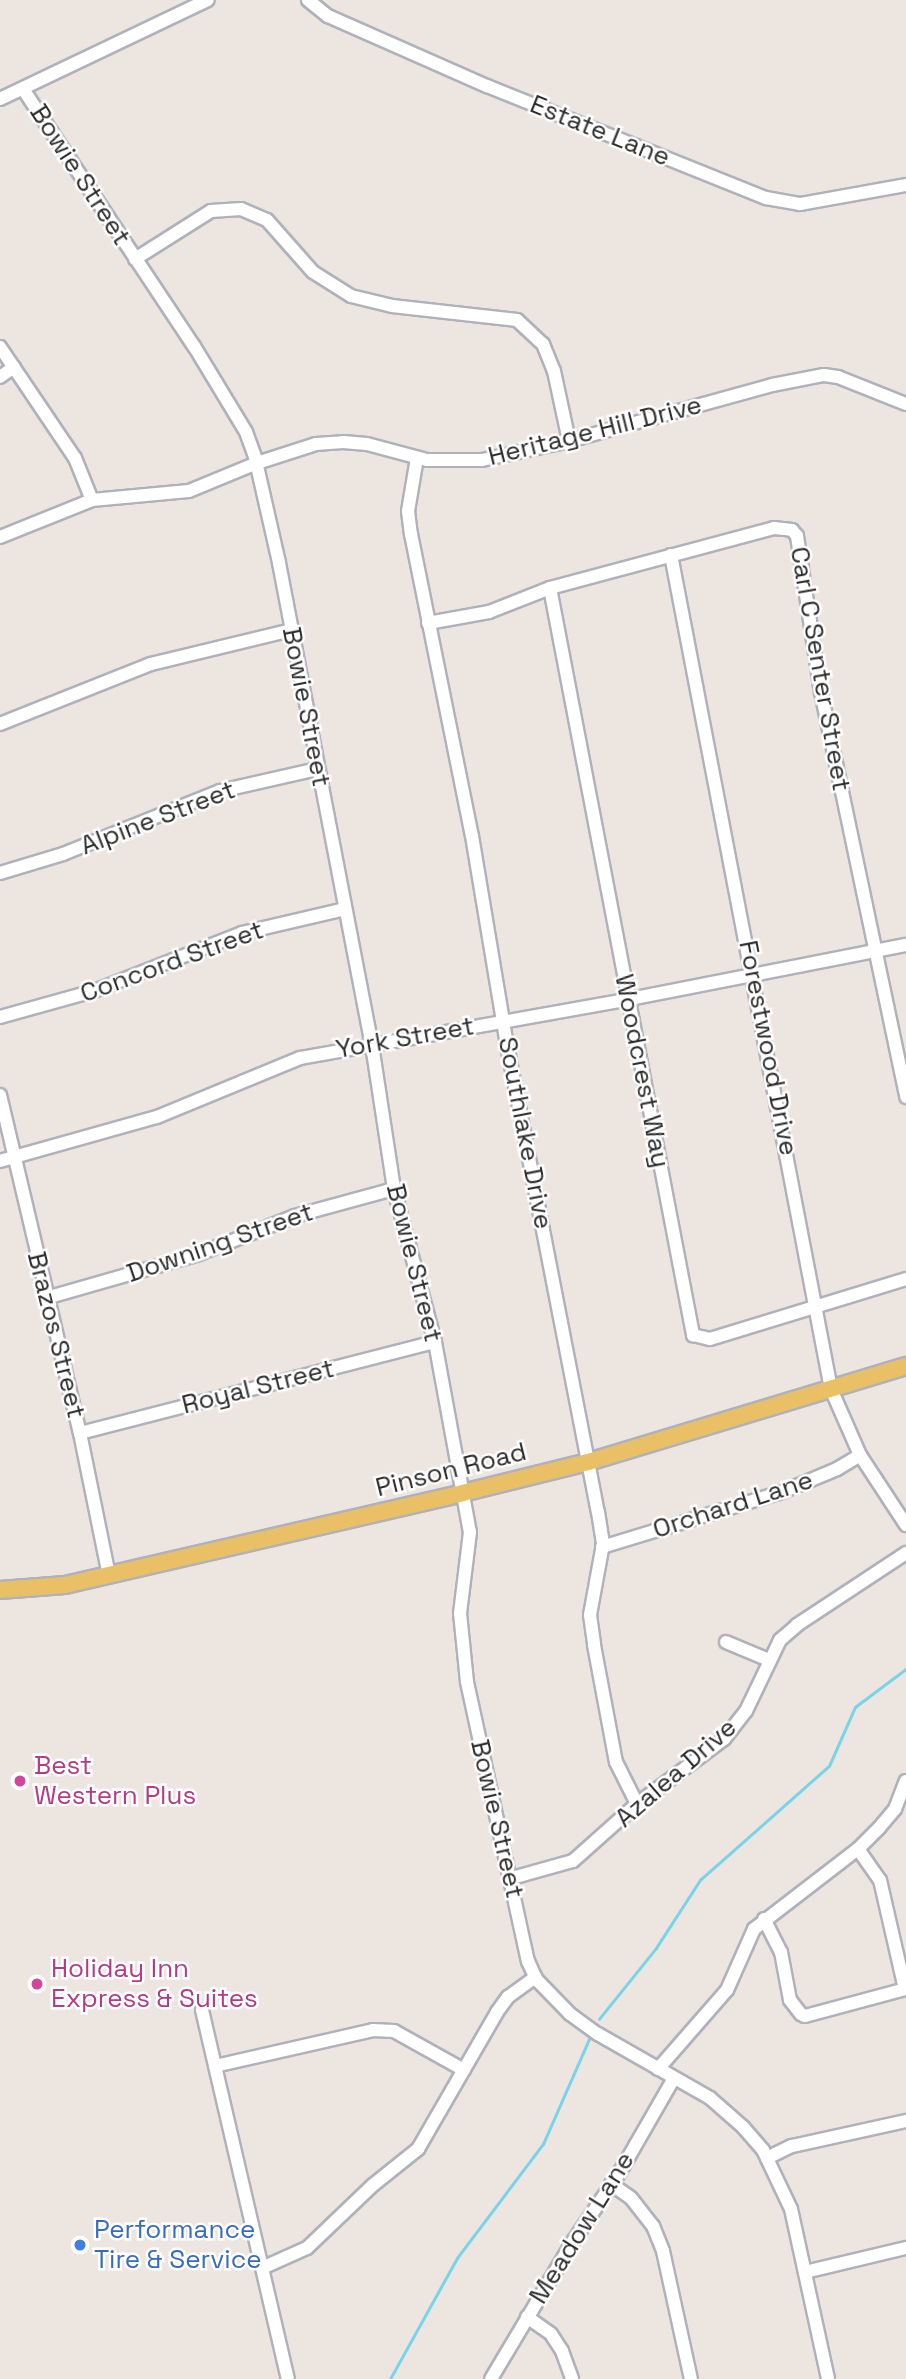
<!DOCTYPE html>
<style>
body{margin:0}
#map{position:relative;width:906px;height:2379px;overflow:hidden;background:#ede5df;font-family:"Space Grotesk",sans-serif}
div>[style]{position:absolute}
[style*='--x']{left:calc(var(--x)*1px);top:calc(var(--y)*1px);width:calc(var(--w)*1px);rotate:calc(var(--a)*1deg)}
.stream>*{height:2.5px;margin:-1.25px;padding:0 1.25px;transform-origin:1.25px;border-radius:1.25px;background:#77d4e9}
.roads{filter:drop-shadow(2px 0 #afb2bb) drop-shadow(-2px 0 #afb2bb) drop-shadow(0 2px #afb2bb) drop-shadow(0 -2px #afb2bb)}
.minor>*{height:12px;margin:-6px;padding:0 6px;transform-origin:6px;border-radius:6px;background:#fff}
.major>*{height:16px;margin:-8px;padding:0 8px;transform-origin:8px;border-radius:8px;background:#eac066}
.dots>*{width:19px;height:19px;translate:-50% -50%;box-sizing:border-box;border:4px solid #fff;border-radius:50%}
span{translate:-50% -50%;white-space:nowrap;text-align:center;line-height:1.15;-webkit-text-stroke:5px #fff;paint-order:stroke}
.street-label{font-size:26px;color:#2c2c2c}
.hotel-label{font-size:26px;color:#b23c85}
.left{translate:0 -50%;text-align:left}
.shop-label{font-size:26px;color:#366cbe}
</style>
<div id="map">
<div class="stream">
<div style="--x:599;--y:2019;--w:91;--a:-51.2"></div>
<div style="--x:656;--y:1948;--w:81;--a:-57.1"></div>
<div style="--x:700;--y:1880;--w:172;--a:-41.5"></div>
<div style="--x:829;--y:1766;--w:64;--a:-66.2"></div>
<div style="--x:855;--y:1707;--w:64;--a:-36.7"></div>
<div style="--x:390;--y:2379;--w:138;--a:-61"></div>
<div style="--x:457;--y:2258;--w:143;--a:-53"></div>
<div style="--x:543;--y:2144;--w:117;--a:-66.3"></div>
</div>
<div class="roads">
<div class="minor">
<div style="--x:308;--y:0;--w:26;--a:39"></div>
<div style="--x:328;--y:16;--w:174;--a:23.8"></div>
<div style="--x:487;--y:86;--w:301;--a:21.9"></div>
<div style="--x:766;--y:198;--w:35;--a:10"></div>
<div style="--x:800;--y:204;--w:108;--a:-10.2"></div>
<div style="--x:23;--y:89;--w:309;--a:56.4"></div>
<div style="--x:194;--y:346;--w:100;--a:58.8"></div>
<div style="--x:246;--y:432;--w:27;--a:70"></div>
<div style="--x:255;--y:457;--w:109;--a:77.2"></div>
<div style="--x:279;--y:563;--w:491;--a:79.1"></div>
<div style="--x:372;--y:1045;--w:146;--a:81.3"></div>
<div style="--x:394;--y:1189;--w:158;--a:75"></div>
<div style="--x:435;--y:1342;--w:193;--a:79.6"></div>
<div style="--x:470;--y:1532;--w:82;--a:97"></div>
<div style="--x:460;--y:1613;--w:69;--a:84.2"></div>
<div style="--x:467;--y:1682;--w:286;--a:77.7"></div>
<div style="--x:528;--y:1961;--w:20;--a:66"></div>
<div style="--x:536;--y:1979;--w:49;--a:45.8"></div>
<div style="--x:570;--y:2014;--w:34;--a:36"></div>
<div style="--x:598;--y:2034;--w:129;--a:29.7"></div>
<div style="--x:710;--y:2098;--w:44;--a:41.3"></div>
<div style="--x:743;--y:2127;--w:30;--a:49"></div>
<div style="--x:763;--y:2150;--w:65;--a:64.6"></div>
<div style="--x:791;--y:2209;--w:174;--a:77.7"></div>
<div style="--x:0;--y:99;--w:230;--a:-25.5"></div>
<div style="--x:135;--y:259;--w:90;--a:-32.3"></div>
<div style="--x:211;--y:211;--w:30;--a:-4"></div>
<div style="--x:241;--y:209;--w:28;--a:23"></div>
<div style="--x:267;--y:220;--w:69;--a:48.5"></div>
<div style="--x:313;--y:272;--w:45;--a:32.3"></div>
<div style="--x:351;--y:296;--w:42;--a:13.7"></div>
<div style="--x:392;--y:306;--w:126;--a:6.4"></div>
<div style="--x:517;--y:320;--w:35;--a:43"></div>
<div style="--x:543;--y:344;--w:29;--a:68"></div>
<div style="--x:554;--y:371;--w:72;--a:77.9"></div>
<div style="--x:0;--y:347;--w:134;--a:56"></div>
<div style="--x:75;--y:458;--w:45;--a:68"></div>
<div style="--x:0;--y:377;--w:17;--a:-36"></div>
<div style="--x:417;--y:458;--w:54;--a:99.6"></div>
<div style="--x:408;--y:511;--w:23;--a:83"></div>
<div style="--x:411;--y:534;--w:308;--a:78.6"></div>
<div style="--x:472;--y:836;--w:217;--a:80.5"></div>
<div style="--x:508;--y:1050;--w:471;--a:79"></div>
<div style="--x:598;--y:1512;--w:32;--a:81"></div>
<div style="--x:603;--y:1544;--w:72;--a:100.4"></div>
<div style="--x:590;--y:1615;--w:30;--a:82"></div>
<div style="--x:594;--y:1645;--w:119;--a:79.4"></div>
<div style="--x:616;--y:1762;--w:47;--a:63.4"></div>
<div style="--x:0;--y:537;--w:99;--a:-21.9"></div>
<div style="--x:92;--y:500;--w:97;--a:-5.3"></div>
<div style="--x:189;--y:491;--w:74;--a:-22.4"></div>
<div style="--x:257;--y:463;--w:62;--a:-17.9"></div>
<div style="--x:316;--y:444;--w:27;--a:-4"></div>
<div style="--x:343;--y:442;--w:24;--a:5"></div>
<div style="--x:367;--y:444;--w:62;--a:14.9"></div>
<div style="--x:427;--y:460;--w:55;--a:0"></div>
<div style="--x:482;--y:460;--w:89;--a:-12.3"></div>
<div style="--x:569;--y:441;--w:211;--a:-15.4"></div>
<div style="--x:772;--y:385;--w:53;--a:-10.9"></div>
<div style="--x:824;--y:375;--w:14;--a:8"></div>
<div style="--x:838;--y:377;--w:73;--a:21.7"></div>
<div style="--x:671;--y:555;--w:849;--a:79.14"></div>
<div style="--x:831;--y:1389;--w:72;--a:66.3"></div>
<div style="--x:860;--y:1455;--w:84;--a:56.7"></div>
<div style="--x:550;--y:588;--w:761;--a:79.16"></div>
<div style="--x:693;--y:1335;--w:17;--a:13"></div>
<div style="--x:710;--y:1339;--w:205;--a:-17"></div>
<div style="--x:428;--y:623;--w:62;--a:-10.2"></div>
<div style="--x:489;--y:612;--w:66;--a:-21.5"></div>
<div style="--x:550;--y:588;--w:232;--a:-15"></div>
<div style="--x:774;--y:528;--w:18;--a:6"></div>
<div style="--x:792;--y:530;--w:8;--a:50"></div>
<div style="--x:797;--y:536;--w:158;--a:81.3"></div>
<div style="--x:821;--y:692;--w:414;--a:78.1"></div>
<div style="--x:0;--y:724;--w:162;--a:-21.7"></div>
<div style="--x:151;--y:664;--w:145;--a:-13.6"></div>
<div style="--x:0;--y:873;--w:66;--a:-16.8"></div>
<div style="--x:63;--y:854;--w:169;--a:-21.9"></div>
<div style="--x:220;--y:791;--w:100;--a:-12.7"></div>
<div style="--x:0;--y:1017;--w:98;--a:-15.5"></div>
<div style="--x:94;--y:991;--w:159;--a:-21.4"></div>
<div style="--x:242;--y:933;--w:106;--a:-13.1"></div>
<div style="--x:0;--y:1095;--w:347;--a:76.7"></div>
<div style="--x:80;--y:1433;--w:146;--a:78.5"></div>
<div style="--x:0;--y:1161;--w:163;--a:-15.7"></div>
<div style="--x:157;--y:1117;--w:155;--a:-22.4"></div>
<div style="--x:300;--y:1058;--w:335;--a:-10.1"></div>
<div style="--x:630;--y:999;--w:281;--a:-11.1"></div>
<div style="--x:46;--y:1298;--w:159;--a:-16"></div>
<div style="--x:199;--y:1254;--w:103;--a:-21.6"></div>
<div style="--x:295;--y:1216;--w:103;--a:-15.3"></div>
<div style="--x:80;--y:1433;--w:366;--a:-14.4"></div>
<div style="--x:602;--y:1547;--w:188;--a:-17"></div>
<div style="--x:782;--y:1492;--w:60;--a:-22.7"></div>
<div style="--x:837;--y:1469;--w:27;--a:-31"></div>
<div style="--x:726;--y:1642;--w:47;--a:22.7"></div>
<div style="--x:858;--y:1849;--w:38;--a:55"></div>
<div style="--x:880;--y:1880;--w:112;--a:77.1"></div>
<div style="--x:512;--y:1878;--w:63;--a:-15.6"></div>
<div style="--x:573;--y:1861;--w:86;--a:-41.7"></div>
<div style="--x:637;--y:1804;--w:109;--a:-36.8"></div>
<div style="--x:724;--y:1739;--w:36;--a:-52"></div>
<div style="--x:746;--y:1711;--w:79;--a:-64.4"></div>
<div style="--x:780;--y:1640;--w:23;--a:-41"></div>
<div style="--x:797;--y:1625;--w:131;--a:-33.4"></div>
<div style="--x:764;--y:1919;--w:37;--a:63"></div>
<div style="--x:781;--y:1952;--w:49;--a:79.4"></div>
<div style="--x:790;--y:2000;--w:18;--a:52"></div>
<div style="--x:801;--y:2014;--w:4;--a:27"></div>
<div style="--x:805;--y:2016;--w:105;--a:-15"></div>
<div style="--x:202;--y:2010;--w:379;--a:76.9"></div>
<div style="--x:215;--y:2066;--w:162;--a:-12.8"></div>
<div style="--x:373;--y:2030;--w:21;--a:3"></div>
<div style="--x:394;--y:2031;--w:80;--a:29.1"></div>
<div style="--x:658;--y:2069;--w:105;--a:-48.9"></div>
<div style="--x:727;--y:1990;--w:67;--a:-66.1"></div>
<div style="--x:754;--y:1929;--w:131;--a:-37.6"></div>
<div style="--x:858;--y:1849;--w:30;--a:-45"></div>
<div style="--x:879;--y:1828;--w:25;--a:-50"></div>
<div style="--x:895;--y:1809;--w:30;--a:-69"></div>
<div style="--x:767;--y:2158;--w:28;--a:-26"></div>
<div style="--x:792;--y:2146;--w:117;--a:-12.4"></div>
<div style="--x:611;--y:2184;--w:24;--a:35"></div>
<div style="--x:631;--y:2198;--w:36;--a:52"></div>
<div style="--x:653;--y:2226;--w:27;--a:68"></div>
<div style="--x:663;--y:2251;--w:131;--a:77.7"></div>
<div style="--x:262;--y:2268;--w:49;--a:-24"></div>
<div style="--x:307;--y:2248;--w:91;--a:-43.7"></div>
<div style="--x:373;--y:2185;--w:58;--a:-38.7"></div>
<div style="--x:418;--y:2149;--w:158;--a:-60"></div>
<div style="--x:497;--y:2012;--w:19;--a:-54"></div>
<div style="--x:508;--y:1997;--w:34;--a:-36"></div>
<div style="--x:805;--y:2272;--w:104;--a:-13.4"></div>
<div style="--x:527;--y:2317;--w:29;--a:35"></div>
<div style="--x:551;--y:2334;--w:20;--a:57"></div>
<div style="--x:562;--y:2351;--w:30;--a:70"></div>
<div style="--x:491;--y:2379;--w:162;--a:-59.2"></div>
<div style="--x:574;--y:2240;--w:82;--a:-55.9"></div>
<div style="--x:620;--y:2172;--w:108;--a:-60.1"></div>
</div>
<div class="major">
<div style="--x:0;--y:1590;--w:65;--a:-4.4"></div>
<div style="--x:65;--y:1585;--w:408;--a:-13"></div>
<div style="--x:462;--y:1493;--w:130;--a:-13.8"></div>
<div style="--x:588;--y:1462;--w:332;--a:-16.8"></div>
</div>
</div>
<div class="dots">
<div style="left:20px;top:1781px;background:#d1479c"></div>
<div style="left:37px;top:1984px;background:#d1479c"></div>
<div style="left:80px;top:2245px;background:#3f7fe0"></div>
</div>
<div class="street-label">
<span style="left:600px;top:131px;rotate:22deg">Estate Lane</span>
<span style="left:80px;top:175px;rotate:57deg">Bowie Street</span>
<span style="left:595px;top:431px;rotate:-14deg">Heritage Hill Drive</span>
<span style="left:820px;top:669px;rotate:80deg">Carl C Senter Street</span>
<span style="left:306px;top:707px;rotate:79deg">Bowie Street</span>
<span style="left:158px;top:818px;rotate:-21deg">Alpine Street</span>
<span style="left:172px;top:962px;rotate:-20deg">Concord Street</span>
<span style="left:405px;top:1038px;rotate:-10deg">York Street</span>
<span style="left:768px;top:1048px;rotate:79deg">Forestwood Drive</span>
<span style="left:642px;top:1071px;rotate:79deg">Woodcrest Way</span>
<span style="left:525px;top:1133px;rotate:79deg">Southlake Drive</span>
<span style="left:220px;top:1243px;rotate:-19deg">Downing Street</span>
<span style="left:414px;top:1263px;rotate:76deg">Bowie Street</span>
<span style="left:56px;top:1335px;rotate:76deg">Brazos Street</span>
<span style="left:258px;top:1387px;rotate:-14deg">Royal Street</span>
<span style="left:451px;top:1470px;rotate:-14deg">Pinson Road</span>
<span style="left:733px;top:1505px;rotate:-18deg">Orchard Lane</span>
<span style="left:676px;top:1773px;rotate:-41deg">Azalea Drive</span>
<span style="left:497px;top:1819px;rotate:77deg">Bowie Street</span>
<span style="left:582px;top:2228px;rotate:-58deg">Meadow Lane</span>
</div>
<div class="hotel-label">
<span class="left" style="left:34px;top:1781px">Best<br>Western Plus</span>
<span class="left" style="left:51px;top:1984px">Holiday Inn<br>Express &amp; Suites</span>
</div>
<div class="shop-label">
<span class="left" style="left:94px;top:2245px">Performance<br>Tire &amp; Service</span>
</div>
</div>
